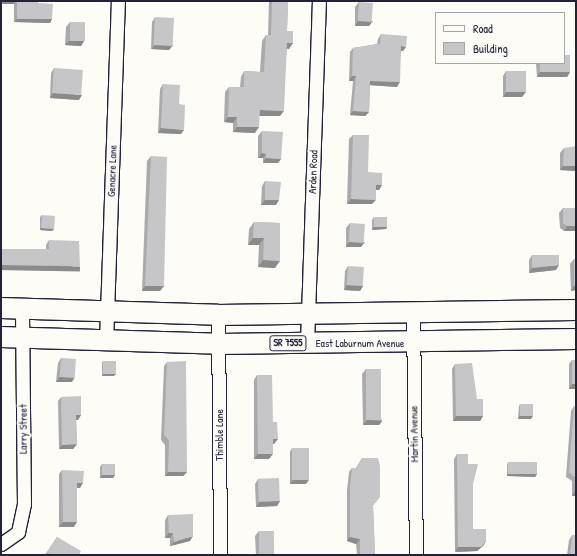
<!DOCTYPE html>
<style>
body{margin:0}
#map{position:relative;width:577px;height:556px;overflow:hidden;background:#fdfcf7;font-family:"Patrick Hand",sans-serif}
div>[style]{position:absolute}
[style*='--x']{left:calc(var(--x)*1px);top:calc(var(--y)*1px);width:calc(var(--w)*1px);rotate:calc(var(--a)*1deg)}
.roads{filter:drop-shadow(1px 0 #22223b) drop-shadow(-1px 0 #22223b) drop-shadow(0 1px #22223b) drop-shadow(0 -1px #22223b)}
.minor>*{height:13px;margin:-6.5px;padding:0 6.5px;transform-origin:6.5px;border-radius:6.5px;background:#fdfcf7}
.primary>*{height:20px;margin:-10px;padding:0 10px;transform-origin:10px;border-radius:10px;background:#fdfcf7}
.wall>*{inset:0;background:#aaaaac}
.shaded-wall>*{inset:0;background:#8b8b8c;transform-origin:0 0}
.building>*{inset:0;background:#c6c6c8;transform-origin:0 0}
span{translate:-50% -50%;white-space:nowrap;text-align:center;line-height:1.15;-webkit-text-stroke:4px #fdfcf7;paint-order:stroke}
.shield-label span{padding:1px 3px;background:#fdfcf7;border:1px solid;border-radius:3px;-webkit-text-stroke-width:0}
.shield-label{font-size:10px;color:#22223b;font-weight:700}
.street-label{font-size:11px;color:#22223b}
.frame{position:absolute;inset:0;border:2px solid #22223b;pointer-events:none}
.legend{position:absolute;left:435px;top:12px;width:130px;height:52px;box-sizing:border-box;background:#fdfcf7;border:1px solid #a5a5ac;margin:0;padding:5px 7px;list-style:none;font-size:12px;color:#22223b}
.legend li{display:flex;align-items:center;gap:8px;height:20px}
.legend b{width:20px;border:1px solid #a5a5ac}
</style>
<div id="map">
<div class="roads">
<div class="minor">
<div style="--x:413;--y:313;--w:242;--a:89.3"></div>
<div style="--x:218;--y:315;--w:240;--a:89.5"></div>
<div style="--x:106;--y:342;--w:341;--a:-88"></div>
<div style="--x:307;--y:343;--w:342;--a:-88"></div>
<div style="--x:1;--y:544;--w:21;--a:-35"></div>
<div style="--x:18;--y:532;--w:29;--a:-78"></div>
<div style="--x:24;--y:504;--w:195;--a:-90.6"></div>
</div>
<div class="primary">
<div style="--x:1;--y:308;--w:217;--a:1.8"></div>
<div style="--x:218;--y:315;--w:358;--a:-0.8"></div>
<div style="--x:1;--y:337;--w:218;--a:1.8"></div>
<div style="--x:219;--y:344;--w:357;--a:-0.8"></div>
</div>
</div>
<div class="wall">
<div style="clip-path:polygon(2px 1px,38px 1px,38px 3px,52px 19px,50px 23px,14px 22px,14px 4px,2px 4px)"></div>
<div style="clip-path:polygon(269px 1px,288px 1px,287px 31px,289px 49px,287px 48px,280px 116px,259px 116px,255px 133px,233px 132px,233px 123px,224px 122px,225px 92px,229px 87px,240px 87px,241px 77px,244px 71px,260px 72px,262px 41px,266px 35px,268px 35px)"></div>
<div style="clip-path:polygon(359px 2px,369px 26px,355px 26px,355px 7px)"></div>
<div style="clip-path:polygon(155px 17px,173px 45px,169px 50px,151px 49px,152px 22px)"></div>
<div style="clip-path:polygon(70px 22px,84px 41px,81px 46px,65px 45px,66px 27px)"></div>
<div style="clip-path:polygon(381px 34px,406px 47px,403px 51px,401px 51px,397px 87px,370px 85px,369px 112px,365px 116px,350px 115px,353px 81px,349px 81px,350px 52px,353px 48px,377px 44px,378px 39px)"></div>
<div style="clip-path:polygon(536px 63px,564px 63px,570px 72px,567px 77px,537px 77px)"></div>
<div style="clip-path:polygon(54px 68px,79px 100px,50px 98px,51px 73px)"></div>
<div style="clip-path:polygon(506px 71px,522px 97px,503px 97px,503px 76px)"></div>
<div style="clip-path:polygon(163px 84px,179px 104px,181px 134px,158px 133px,160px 89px)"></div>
<div style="clip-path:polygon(262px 131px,281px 159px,278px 163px,263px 163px,263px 158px,258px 158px,258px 136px)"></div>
<div style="clip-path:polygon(353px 135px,368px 172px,382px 185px,379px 190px,376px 190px,372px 204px,347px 204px,349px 139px)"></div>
<div style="clip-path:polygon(564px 148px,576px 171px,560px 170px,560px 153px)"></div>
<div style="clip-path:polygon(151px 156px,160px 291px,142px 291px,147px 161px)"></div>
<div style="clip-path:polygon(265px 181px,276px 205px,261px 205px,262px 186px)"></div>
<div style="clip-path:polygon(563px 208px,576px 208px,576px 231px,564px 231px,560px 228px,559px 213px)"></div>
<div style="clip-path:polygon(42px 215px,54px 229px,52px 231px,40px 230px,40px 217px)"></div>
<div style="clip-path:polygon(374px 217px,387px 227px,386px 229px,372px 230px,372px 220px)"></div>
<div style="clip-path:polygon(254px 222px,280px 223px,275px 268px,258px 267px,259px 245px,248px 245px,249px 229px)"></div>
<div style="clip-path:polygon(350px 223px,361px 247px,346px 247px,346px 228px)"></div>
<div style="clip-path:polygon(49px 240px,76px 271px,1px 270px,1px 249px,46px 249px,46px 245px)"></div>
<div style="clip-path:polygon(532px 255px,556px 270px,529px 273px,529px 260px)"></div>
<div style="clip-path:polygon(574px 259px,576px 259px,576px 290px,571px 291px,570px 264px)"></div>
<div style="clip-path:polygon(348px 266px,363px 286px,360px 291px,344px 290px,345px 271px)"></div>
<div style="clip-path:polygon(61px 358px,72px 382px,56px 382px,58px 363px)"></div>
<div style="clip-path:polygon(572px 360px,576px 389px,569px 389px,569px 364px)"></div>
<div style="clip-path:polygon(103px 361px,114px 376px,102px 376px,102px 363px)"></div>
<div style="clip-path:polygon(167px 362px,187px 472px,183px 476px,165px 476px,165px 445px,161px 440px,164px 366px)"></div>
<div style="clip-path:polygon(455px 364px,483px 416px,480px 421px,453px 421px,452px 369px)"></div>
<div style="clip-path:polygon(366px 369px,382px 421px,379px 425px,363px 425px,362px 374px)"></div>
<div style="clip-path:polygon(257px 375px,273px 422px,274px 444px,273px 444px,269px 459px,254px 459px,254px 380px)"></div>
<div style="clip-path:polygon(61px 397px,81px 415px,78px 420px,76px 420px,77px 444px,73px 449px,59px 449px,58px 401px)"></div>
<div style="clip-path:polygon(520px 404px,531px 419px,518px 419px,519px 406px)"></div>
<div style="clip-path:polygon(574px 406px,576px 496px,572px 496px,572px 481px,566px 477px,571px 411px)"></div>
<div style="clip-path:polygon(292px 448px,306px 484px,290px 484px,290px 452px)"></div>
<div style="clip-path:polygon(457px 454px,468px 464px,473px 484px,473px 529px,486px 541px,483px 546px,477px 551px,455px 552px,454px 459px)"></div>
<div style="clip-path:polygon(362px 458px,373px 506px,375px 555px,357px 555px,356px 544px,347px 541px,347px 491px,349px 472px,352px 468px,356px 468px)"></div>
<div style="clip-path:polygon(508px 462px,537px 474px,535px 477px,507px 476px,507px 465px)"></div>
<div style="clip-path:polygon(102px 464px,115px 475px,113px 478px,100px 478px,100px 467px)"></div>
<div style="clip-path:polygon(62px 470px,80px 488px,77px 488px,74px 527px,59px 527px,59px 474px)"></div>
<div style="clip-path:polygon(258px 479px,280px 501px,277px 506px,256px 507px,255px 484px)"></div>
<div style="clip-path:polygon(168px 515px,190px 541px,170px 546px,170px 538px,165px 538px,165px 520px)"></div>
<div style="clip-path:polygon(259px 531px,273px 555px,256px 555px,255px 536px)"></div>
<div style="clip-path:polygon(572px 535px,576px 555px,567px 555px,569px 540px)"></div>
<div style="clip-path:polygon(57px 537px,79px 555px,45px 555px)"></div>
</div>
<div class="shaded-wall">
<div style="clip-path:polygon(4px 1px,16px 1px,14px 4px,2px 4px)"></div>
<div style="clip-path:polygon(17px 19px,52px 19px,50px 23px,14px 22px)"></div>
<div style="clip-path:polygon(358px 21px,373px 21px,369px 26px,355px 26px)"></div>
<div style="clip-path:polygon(69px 41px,84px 41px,81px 46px,65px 45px)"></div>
<div style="clip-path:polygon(287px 43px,293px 43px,289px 49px,283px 48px)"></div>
<div style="clip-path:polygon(155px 45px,173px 45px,169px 50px,151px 49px)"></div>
<div style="clip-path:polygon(401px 46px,406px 47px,403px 51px,398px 51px)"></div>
<div style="clip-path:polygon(540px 72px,570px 72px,567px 77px,537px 77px)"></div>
<div style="clip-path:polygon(352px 76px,356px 76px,353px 81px,349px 81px)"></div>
<div style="clip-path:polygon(370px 81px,400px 82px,397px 87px,367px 85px)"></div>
<div style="clip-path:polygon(506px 92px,526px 92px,522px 97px,503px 97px)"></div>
<div style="clip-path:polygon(53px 93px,82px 95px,79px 100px,50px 98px)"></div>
<div style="clip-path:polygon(260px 110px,284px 111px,280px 116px,256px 116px)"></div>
<div style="clip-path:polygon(353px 111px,369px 112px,365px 116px,350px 115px)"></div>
<div style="clip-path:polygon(228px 117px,237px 117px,233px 123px,224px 122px)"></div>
<div style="clip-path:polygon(237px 127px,259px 127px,255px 133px,233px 132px)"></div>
<div style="clip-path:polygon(161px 128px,184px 130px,181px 134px,158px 133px)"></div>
<div style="clip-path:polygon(262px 153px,266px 154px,263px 158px,258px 158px)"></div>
<div style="clip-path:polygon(266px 158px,281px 159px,278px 163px,263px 163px)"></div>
<div style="clip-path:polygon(563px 166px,576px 166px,576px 171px,560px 170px)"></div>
<div style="clip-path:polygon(376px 185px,382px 185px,379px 190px,373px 190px)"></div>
<div style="clip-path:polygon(351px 199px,376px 200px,372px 204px,347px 204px)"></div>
<div style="clip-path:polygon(265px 200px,279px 200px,276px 205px,261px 205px)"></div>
<div style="clip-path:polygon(567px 226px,576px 226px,576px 231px,564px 231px)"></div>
<div style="clip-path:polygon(374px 227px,387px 227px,386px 229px,372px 230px)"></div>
<div style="clip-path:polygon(41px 228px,54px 229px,52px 231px,40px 230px)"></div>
<div style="clip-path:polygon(253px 238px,264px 238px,259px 245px,248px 245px)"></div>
<div style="clip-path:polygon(349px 242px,365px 242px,361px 247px,346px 247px)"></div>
<div style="clip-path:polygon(263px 260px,280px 261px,275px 268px,258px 267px)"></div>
<div style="left:1px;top:265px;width:79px;height:5px;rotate:1deg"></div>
<div style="clip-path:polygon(559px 265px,556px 270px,529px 273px,532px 268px)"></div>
<div style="clip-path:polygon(347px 285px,363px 286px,360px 291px,344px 290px)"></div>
<div style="clip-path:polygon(145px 286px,164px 286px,160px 291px,142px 291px)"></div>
<div style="clip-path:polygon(574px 286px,576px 286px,576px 290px,571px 291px)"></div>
<div style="clip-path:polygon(104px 374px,116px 374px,114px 376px,102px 376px)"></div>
<div style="clip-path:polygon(60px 377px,75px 377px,72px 382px,56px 382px)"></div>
<div style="clip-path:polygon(572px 384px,576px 384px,576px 389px,569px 389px)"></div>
<div style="clip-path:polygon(76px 415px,81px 415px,78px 420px,72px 420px)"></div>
<div style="clip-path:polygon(456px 416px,483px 416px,480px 421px,453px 421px)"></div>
<div style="clip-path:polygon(520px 416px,533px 416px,531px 419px,518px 419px)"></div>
<div style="clip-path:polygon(367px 420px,382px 421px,379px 425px,363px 425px)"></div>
<div style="clip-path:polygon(273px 439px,278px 439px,274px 444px,270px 444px)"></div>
<div style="clip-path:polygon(77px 444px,73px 449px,59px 449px,62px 445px)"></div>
<div style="clip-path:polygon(258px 454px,273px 454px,269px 459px,254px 459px)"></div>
<div style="clip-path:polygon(168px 472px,187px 472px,183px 476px,165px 476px)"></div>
<div style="clip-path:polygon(508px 474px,537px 474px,535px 477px,507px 476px)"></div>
<div style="clip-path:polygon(102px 475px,115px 475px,113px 478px,100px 478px)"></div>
<div style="clip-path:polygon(293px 480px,309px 480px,306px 484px,290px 484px)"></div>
<div style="clip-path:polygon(77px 483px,83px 483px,80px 488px,74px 487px)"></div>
<div style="clip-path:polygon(575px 491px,576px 491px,576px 496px,572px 496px)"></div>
<div style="clip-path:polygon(280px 501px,277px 506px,256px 507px,259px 502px)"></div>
<div style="clip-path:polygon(63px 522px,77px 522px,74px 527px,59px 527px)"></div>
<div style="clip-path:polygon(169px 533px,173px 533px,170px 538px,165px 538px)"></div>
<div style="clip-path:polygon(193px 536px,190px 541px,170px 546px,174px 542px)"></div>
<div style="clip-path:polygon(350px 537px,360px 539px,356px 544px,347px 541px)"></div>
<div style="clip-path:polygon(486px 541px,483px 546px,477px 551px,455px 552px,458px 547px)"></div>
<div style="left:259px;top:554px;width:15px;height:1px"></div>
</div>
<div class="building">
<div style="clip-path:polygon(17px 1px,38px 1px,38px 3px,53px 4px,52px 19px,17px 19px)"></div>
<div style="clip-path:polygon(272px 1px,288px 1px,287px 31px,293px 31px,293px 43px,287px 43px,284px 111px,260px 110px,259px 127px,237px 127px,237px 117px,228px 117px,229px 87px,244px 87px,244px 71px,264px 72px,266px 35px,271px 35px)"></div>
<div style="left:359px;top:2px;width:14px;height:19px;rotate:4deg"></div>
<div style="left:155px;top:17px;width:19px;height:28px;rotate:3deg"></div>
<div style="left:70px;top:22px;width:15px;height:19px"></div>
<div style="clip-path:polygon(1px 28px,2px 28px,1px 43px)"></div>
<div style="clip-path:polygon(381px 34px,407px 36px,406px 47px,401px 46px,400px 82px,370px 81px,369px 112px,353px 111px,356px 76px,352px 76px,353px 48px,380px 44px)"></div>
<div style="clip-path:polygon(564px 55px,570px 55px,570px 72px,540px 72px,540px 63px,564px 63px)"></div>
<div style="left:54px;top:68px;width:29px;height:25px;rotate:4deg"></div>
<div style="left:506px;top:71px;width:20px;height:21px"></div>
<div style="clip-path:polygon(163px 84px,180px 85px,179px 104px,185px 105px,184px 130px,161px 128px)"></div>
<div style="clip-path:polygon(262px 131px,283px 132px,281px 159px,266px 158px,266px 154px,262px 153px)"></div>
<div style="clip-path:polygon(353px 135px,369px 135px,368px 172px,382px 173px,382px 185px,376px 185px,376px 200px,351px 199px)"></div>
<div style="clip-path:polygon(576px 146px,576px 166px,563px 166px,564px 148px)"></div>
<div style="clip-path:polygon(151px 156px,167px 157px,164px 286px,145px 286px)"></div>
<div style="clip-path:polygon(265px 181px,281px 182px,279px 200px,265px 200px)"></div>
<div style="clip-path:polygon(563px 208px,576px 208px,576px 226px,567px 226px,563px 223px)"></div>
<div style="left:42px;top:215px;width:13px;height:13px;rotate:4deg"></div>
<div style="left:374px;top:217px;width:13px;height:10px"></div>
<div style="clip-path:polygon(254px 222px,280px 223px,280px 261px,263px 260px,264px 238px,253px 238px)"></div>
<div style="left:350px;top:223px;width:15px;height:19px;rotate:4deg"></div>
<div style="clip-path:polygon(49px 240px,79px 241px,80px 266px,1px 265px,1px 249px,49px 249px)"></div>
<div style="clip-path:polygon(532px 255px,559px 255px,559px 265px,532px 268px)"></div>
<div style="left:574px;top:259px;width:2px;height:27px"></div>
<div style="left:348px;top:266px;width:16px;height:19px;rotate:4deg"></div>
<div style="left:61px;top:358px;width:15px;height:19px;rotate:4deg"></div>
<div style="left:572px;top:360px;width:4px;height:24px"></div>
<div style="left:103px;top:361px;width:13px;height:13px"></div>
<div style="clip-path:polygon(186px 361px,187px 472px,168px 472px,169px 440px,164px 435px,167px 362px)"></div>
<div style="clip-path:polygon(472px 363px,477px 399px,483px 399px,483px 416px,456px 416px,455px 364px)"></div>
<div style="left:366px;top:369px;width:15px;height:51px"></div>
<div style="clip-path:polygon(257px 375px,272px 375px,273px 422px,277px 422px,278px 439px,273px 439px,273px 454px,258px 454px)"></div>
<div style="clip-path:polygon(81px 396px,81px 415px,76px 415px,77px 444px,62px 445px,61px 397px)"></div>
<div style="left:520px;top:404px;width:13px;height:12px"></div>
<div style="clip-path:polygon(574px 406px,576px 406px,576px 491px,575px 491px,575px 477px,569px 472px)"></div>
<div style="left:292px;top:448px;width:17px;height:32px"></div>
<div style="clip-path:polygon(457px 454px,468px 454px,468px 464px,478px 464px,473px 484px,473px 529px,486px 529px,486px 541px,481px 547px,458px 547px)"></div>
<div style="clip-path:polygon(362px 458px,378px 458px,380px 466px,380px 497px,373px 506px,375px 555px,360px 555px,360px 539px,350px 537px,350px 486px,352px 468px,357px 468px)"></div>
<div style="left:508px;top:462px;width:29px;height:12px"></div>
<div style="left:102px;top:464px;width:13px;height:11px"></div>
<div style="clip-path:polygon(62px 470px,84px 471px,83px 483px,77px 483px,77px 522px,63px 522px)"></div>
<div style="left:279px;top:478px;width:23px;height:21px;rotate:88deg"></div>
<div style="clip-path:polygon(193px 514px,193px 536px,174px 542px,173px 533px,169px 533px,168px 515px)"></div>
<div style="left:259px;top:531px;width:15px;height:23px"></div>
<div style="clip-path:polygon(572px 535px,576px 535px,576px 555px,570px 555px)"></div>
<div style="clip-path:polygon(57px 537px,81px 551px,79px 555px,51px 555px,47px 552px)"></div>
</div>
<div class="shield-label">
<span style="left:288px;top:343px">SR 7555</span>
</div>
<div class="street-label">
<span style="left:112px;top:171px;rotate:-88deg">Genacre Lane</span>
<span style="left:313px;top:172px;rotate:-88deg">Arden Road</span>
<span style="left:360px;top:343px">East Laburnum Avenue</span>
<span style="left:23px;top:429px;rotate:-90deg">Larry Street</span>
<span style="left:414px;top:434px;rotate:-91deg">Martin Avenue</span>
<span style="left:219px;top:435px;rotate:-90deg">Thimble Lane</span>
</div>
<div class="frame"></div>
<ul class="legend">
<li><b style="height:5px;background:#fdfcf7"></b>Road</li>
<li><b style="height:11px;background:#c6c6c8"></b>Building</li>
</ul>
</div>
